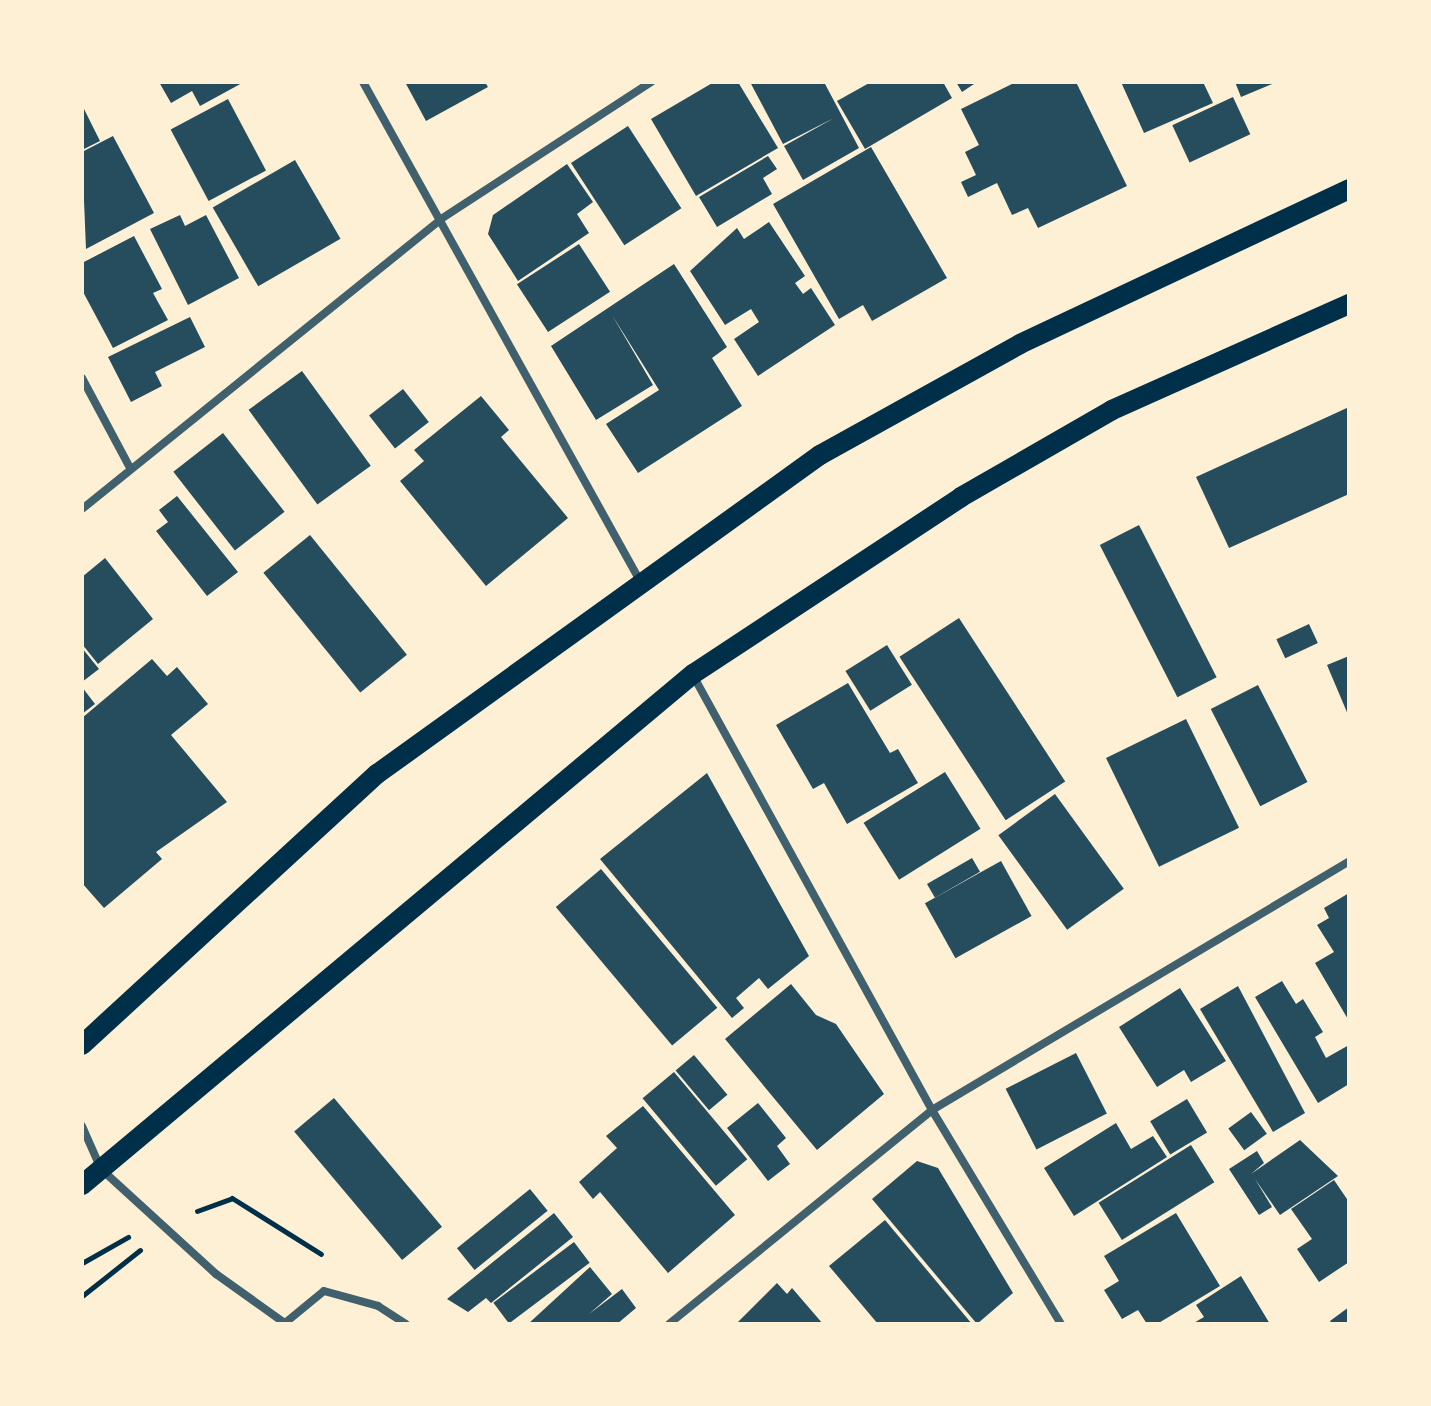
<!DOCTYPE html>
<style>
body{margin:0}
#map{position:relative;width:1431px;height:1406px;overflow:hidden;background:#fdf0d5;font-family:"IBM Plex Sans",sans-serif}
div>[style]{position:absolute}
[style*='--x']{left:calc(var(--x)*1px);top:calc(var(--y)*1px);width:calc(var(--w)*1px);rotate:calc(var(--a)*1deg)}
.building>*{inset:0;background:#264d5e;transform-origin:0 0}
.path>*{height:5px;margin:-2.5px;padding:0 2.5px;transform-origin:2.5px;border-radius:2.5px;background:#003049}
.minor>*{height:8px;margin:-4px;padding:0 4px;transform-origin:4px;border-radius:4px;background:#3f606c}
.primary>*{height:20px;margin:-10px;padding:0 10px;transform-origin:10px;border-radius:10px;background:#003049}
span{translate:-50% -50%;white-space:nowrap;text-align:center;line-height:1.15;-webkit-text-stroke:7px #fdf0d5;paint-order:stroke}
.frame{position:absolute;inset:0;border:84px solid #fdf0d5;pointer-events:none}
</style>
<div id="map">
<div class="building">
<div style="clip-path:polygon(159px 82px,244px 82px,200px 106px,192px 91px,171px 103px)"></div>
<div style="clip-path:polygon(405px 82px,485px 82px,488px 87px,426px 121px)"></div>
<div style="clip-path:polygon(714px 82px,738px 82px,778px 148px,696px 196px,651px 119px)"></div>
<div style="clip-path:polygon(750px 82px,824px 82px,859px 148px,803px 180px,784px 146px,834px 118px,783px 144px)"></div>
<div style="clip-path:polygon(871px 82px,943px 82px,952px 98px,865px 149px,837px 101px)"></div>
<div style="clip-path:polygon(956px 82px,977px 82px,962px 92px)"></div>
<div style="clip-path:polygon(1016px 82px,1076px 82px,1127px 186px,1038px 228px,1028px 208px,1012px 215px,997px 183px,968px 197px,961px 182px,976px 175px,965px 152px,979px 145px,961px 109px)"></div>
<div style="clip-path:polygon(1121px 82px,1203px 82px,1213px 103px,1144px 133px)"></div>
<div style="clip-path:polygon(1235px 82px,1277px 82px,1241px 97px)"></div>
<div style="left:1233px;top:97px;width:41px;height:67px;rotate:65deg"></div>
<div style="left:228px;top:99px;width:81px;height:65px;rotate:62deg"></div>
<div style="clip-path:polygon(82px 105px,100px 141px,82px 150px)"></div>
<div style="left:628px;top:126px;width:98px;height:68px;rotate:57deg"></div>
<div style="clip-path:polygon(113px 136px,154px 213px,86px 249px,82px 152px)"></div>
<div style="clip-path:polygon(871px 147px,947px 278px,872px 321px,863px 305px,839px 319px,773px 204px)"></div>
<div style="clip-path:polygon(768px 156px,777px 169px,763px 178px,772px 194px,717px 227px,699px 197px)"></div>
<div style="left:295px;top:160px;width:91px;height:95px;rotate:60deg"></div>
<div style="clip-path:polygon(567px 164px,593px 202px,577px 214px,589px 233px,518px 281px,488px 234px,493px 215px)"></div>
<div style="clip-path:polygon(180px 215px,185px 226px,206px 215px,239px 278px,188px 305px,150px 229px)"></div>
<div style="clip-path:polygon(769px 222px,805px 276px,795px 283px,803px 294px,811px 288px,835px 325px,758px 376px,734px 339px,759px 322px,751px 309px,725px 325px,690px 271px,737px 228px,744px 239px)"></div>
<div style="clip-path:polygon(134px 236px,162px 289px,153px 293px,168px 320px,113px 348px,82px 290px,82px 263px)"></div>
<div style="left:579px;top:244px;width:57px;height:74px;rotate:57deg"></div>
<div style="clip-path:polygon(674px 264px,727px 347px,712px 358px,742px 406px,638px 473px,606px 424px,659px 390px,612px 315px,653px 385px,596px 420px,551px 346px)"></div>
<div style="clip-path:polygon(190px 317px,205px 347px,155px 372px,162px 386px,131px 402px,108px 357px)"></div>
<div style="left:302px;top:371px;width:117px;height:66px;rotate:54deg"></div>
<div style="left:403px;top:389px;width:42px;height:43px;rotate:52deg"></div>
<div style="clip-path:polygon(481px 396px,509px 430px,501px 437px,568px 518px,486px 586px,400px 481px,424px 461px,414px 450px)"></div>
<div style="clip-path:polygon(1349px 407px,1349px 494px,1229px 548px,1196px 477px)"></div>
<div style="left:223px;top:433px;width:100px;height:63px;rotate:52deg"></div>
<div style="clip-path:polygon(177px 496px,238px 572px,207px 596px,156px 531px,168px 522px,159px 510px)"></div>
<div style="left:1139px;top:525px;width:171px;height:44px;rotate:63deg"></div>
<div style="left:310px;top:535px;width:154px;height:60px;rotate:51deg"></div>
<div style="clip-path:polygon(105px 558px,153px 619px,98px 664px,82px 644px,82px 577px)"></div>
<div style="left:959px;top:618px;width:195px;height:71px;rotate:57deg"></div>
<div style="left:1309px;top:624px;width:21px;height:36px;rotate:65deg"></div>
<div style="left:887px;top:645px;width:47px;height:49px;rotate:58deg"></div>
<div style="clip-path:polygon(82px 648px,99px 669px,82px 682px)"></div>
<div style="clip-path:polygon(1349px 656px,1349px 717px,1327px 665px)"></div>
<div style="clip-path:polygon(152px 659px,167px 676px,177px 667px,208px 704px,171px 735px,227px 802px,156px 852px,162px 859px,104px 908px,82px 883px,82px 718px)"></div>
<div style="clip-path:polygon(848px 683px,890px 753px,898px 749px,918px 783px,847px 824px,824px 783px,813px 789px,776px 725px)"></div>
<div style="left:1258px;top:685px;width:109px;height:53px;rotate:63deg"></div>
<div style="clip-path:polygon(82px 687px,95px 704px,82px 714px)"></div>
<div style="left:1186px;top:719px;width:121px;height:89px;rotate:64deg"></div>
<div style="left:945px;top:772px;width:67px;height:96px;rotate:58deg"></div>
<div style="clip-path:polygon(707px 773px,809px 956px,768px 989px,759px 978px,736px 998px,744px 1008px,732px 1018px,600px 859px)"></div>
<div style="left:1055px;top:794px;width:117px;height:70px;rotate:54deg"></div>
<div style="left:972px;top:858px;width:16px;height:52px;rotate:60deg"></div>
<div style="left:1001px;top:861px;width:63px;height:87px;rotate:61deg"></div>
<div style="left:601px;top:869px;width:181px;height:59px;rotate:50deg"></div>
<div style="clip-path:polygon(1349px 893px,1349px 1021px,1315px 963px,1334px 952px,1317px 925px,1329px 918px,1324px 908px)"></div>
<div style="clip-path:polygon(1282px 981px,1296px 1004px,1303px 999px,1323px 1032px,1315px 1037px,1326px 1058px,1349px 1045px,1349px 1084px,1318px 1103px,1255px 997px)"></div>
<div style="clip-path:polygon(791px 984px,816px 1015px,836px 1024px,884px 1094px,817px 1150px,725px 1039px)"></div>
<div style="clip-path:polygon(1238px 986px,1305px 1113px,1273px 1132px,1200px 1009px)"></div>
<div style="clip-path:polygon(1180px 988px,1226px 1061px,1191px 1082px,1184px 1070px,1157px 1087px,1119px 1027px)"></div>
<div style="left:1076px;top:1053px;width:68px;height:79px;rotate:63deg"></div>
<div style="left:694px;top:1055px;width:52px;height:24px;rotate:50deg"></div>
<div style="left:674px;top:1072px;width:114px;height:41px;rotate:50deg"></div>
<div style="left:334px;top:1098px;width:168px;height:52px;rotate:50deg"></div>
<div style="left:1187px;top:1099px;width:39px;height:43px;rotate:59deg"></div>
<div style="clip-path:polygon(758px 1103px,786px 1138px,777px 1146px,790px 1164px,768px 1181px,727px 1128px)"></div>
<div style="clip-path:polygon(643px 1106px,735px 1215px,668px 1273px,600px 1192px,593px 1199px,579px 1182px,617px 1148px,606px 1136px)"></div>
<div style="left:1251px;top:1112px;width:27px;height:28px;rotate:54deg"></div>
<div style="clip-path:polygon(1116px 1123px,1131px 1149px,1153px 1136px,1167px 1157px,1074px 1216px,1044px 1168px)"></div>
<div style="clip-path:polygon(1300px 1140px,1338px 1176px,1280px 1215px,1255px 1179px,1272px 1207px,1259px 1215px,1229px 1169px,1257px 1151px,1264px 1163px,1251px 1174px)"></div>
<div style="left:1191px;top:1145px;width:44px;height:109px;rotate:58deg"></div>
<div style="clip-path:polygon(917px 1161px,938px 1168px,1013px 1293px,977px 1324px,872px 1199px)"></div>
<div style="clip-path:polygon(1334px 1180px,1349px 1202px,1349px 1262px,1319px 1282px,1297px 1249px,1312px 1239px,1291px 1209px)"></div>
<div style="left:530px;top:1189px;width:28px;height:94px;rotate:51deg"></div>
<div style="clip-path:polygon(554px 1213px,573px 1237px,491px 1303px,486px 1298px,468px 1312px,447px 1299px)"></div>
<div style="clip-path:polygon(1176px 1213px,1220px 1286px,1157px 1324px,1147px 1324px,1138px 1310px,1122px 1319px,1104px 1290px,1119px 1281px,1104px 1256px)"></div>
<div style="clip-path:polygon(885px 1220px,972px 1324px,878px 1324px,829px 1266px)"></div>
<div style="left:574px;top:1242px;width:26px;height:101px;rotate:53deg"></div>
<div style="clip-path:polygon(590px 1267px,612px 1294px,589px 1314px,622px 1289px,636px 1308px,617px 1324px,528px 1324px)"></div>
<div style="clip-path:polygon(1241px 1276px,1270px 1324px,1192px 1324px,1204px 1317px,1196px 1305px)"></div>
<div style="clip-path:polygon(777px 1283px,787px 1294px,792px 1288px,823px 1324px,736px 1324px)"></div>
<div style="clip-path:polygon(1349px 1307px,1349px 1324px,1332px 1324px,1330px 1321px)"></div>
</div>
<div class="path">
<div style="--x:197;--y:1211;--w:37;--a:-20"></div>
<div style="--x:232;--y:1198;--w:105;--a:32.2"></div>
<div style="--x:82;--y:1263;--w:53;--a:-29.5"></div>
<div style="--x:82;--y:1296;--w:74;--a:-38.4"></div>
</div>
<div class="minor">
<div style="--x:363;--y:82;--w:568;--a:60.96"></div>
<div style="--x:82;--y:378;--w:102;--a:61.9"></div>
<div style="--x:82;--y:509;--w:461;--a:-38.9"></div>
<div style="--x:441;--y:219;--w:251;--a:-33.1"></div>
<div style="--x:82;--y:1126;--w:47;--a:66.2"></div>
<div style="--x:101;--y:1169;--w:156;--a:42.4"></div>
<div style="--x:216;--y:1274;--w:86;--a:35.5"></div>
<div style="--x:285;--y:1323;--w:50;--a:-39.4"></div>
<div style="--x:324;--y:1291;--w:56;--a:15.5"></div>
<div style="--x:378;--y:1306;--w:33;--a:33"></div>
<div style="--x:669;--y:1324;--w:339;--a:-39.1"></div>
<div style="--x:932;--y:1110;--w:496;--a:-118.8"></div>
<div style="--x:1061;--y:1324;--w:250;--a:-121.1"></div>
<div style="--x:932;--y:1110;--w:486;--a:-30.8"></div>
</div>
<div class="primary">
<div style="--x:82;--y:1045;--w:401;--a:-42.6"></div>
<div style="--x:377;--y:774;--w:546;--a:-35.76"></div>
<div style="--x:820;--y:455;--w:229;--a:-29"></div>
<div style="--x:1020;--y:344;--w:364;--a:-25.2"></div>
<div style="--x:82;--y:1185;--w:797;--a:-39.91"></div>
<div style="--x:693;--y:674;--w:321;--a:-33.4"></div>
<div style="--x:961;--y:497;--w:174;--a:-29.9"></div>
<div style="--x:1112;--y:410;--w:260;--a:-24.1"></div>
</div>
<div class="frame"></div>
</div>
